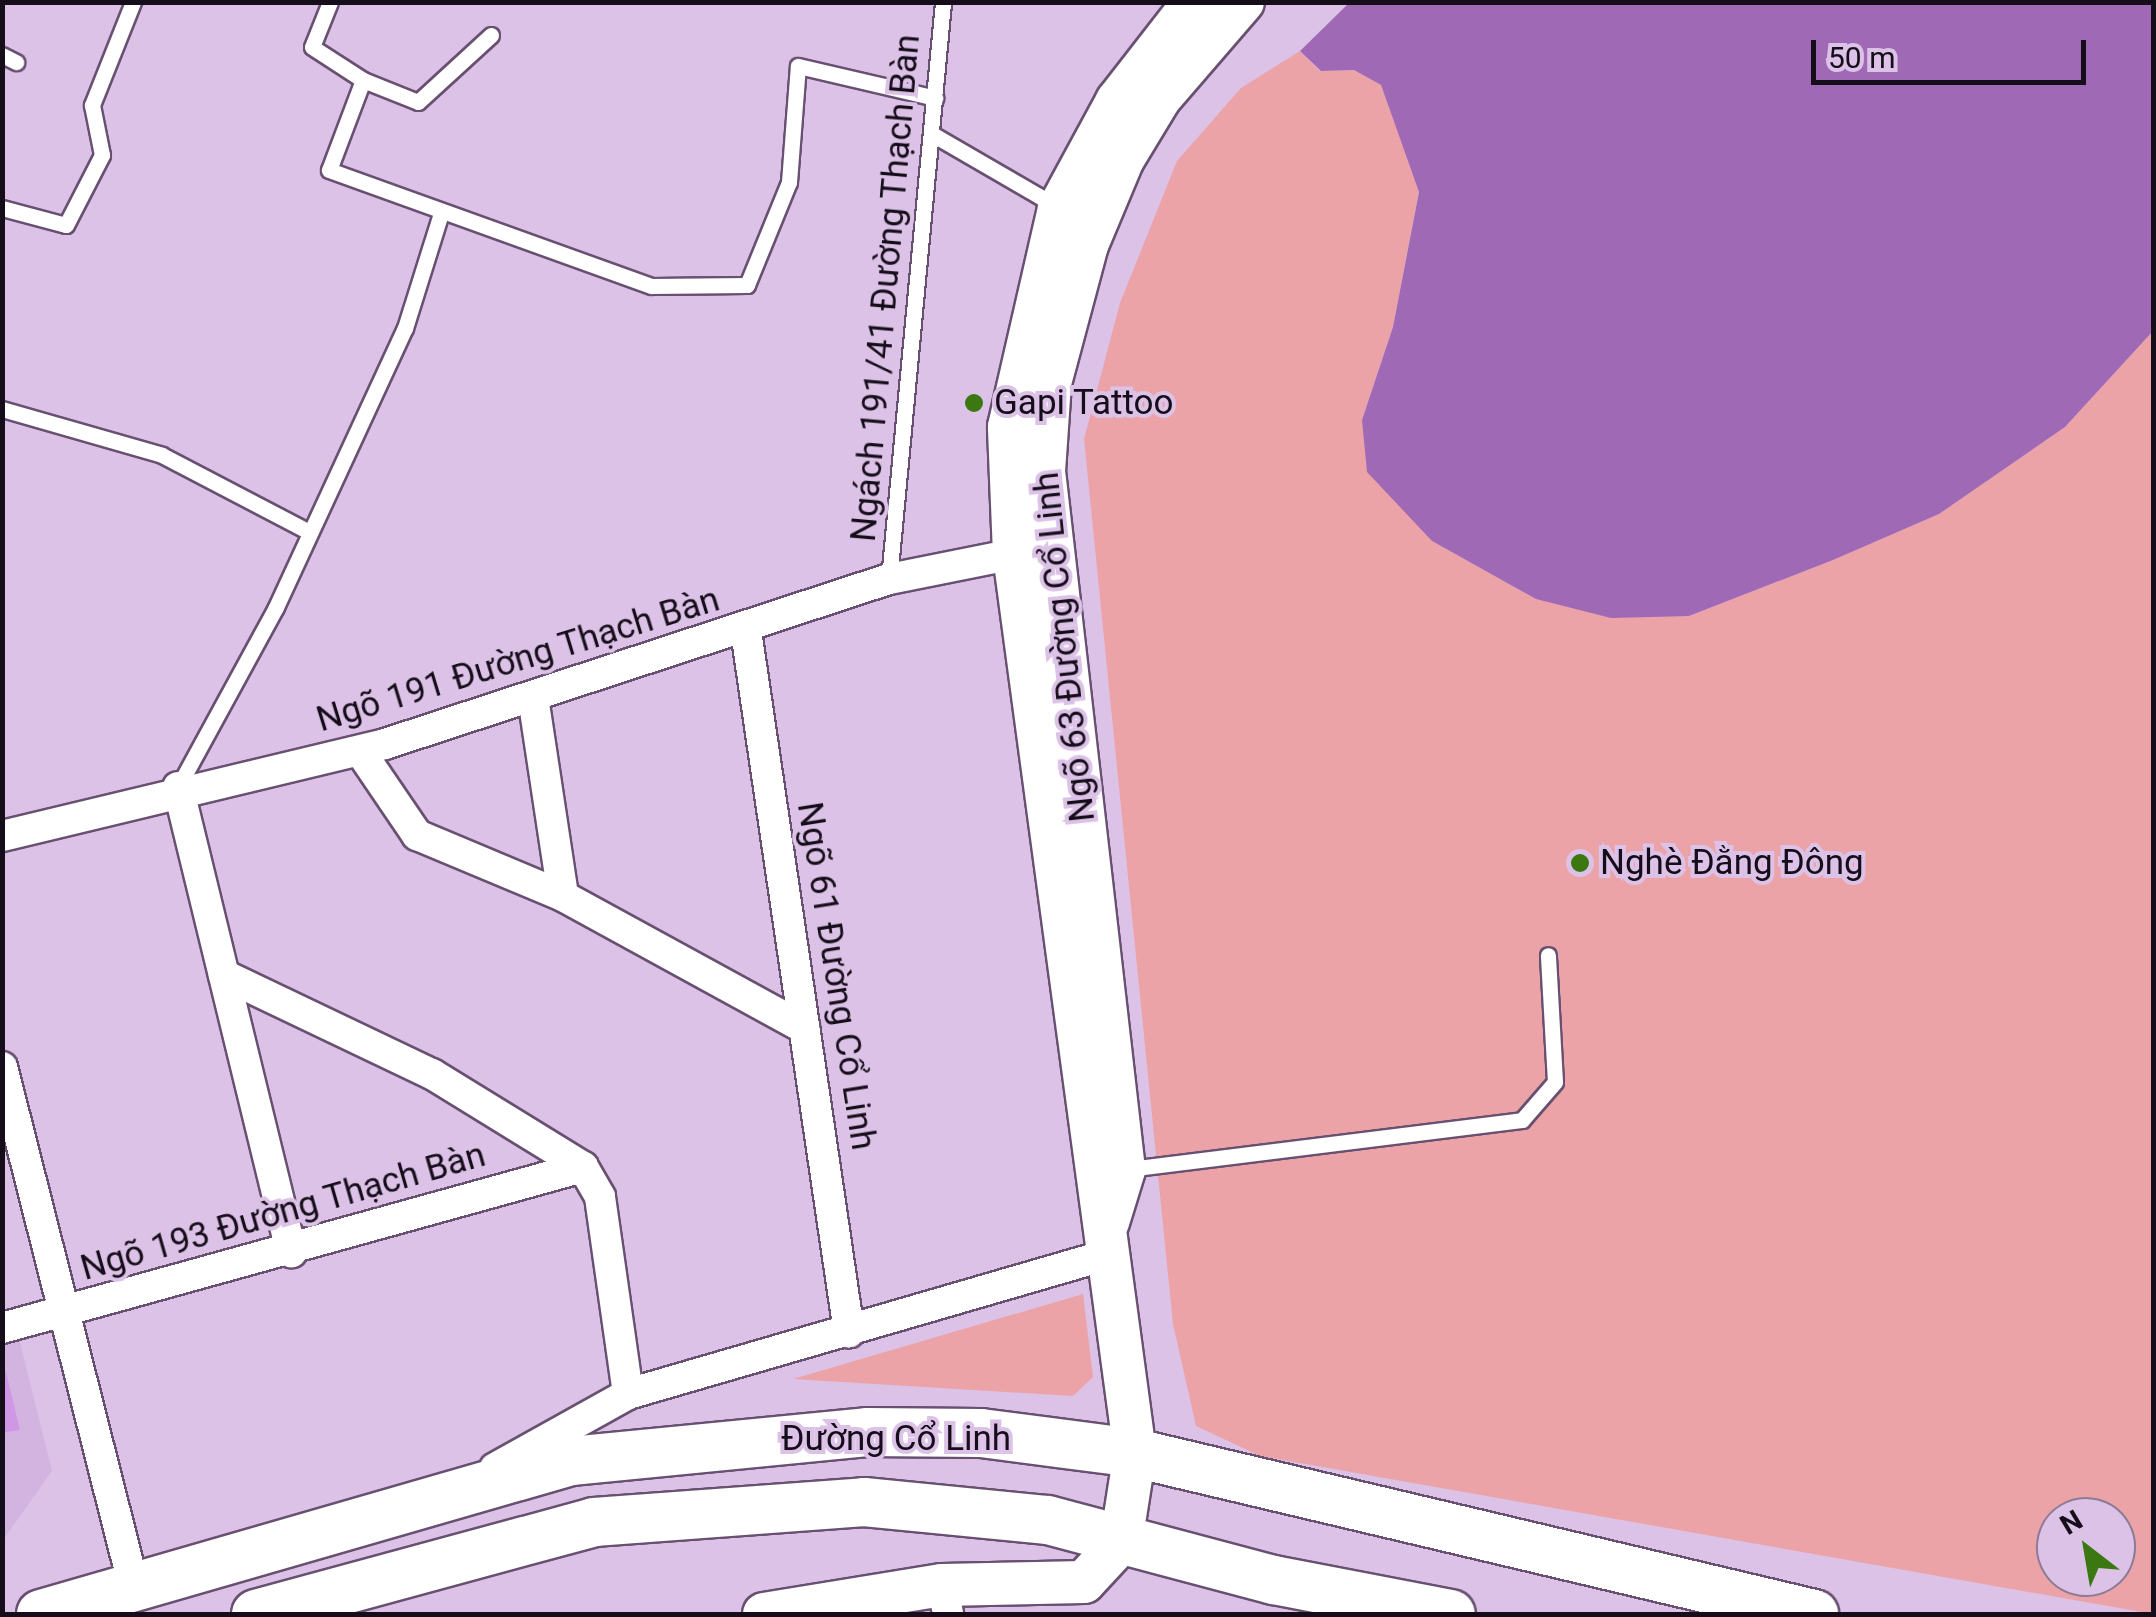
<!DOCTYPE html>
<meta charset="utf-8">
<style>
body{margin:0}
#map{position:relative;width:2156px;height:1617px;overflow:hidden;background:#dcc2e7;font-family:Roboto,sans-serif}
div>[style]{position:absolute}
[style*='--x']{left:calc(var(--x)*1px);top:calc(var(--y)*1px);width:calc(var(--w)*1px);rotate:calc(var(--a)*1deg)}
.built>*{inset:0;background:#d3b4e0}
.green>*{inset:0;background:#eba3a7}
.water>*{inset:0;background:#a069b5}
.building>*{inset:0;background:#d097e6}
.roads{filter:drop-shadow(2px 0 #685071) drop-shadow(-2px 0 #685071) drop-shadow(0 2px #685071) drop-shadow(0 -2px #685071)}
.lane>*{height:15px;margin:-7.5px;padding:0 7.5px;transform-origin:7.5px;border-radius:7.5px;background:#fff}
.street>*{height:30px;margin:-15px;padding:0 15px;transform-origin:15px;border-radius:15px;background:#fff}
.secondary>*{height:42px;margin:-21px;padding:0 21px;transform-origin:21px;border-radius:21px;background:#fff}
.primary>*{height:48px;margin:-24px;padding:0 24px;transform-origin:24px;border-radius:24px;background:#fff}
.dots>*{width:28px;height:28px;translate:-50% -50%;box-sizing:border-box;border:5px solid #dcc2e7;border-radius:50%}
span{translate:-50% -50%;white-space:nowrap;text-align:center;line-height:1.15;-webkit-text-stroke:8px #dcc2e7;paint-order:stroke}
.street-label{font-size:35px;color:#160d1a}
.poi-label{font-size:35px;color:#160d1a}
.left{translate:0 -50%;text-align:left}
.frame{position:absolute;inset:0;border:5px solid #160d1a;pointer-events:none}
.north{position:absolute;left:2036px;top:1497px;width:100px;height:100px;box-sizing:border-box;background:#dcc2e7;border:2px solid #8d7a95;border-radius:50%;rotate:329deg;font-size:28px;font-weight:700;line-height:40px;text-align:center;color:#160d1a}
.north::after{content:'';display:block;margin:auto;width:35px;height:45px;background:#3b7811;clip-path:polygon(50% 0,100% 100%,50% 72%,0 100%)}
.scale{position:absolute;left:1811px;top:40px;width:275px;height:45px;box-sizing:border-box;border:5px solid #160d1a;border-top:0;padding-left:12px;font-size:30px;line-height:35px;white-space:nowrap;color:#160d1a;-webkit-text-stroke:8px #dcc2e7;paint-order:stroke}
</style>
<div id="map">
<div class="built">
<div style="clip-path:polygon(19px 1338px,52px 1471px,3px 1540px,3px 1342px)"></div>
</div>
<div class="green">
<div style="clip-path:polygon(evenodd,1300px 51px,1320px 71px,1354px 70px,1381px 85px,1419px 191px,1393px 327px,1362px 420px,1432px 541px,1536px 599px,1689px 616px,1833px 560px,1939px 514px,2065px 427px,2153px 331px,2153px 1614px,1260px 1456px,1196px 1426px,1173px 1324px,1084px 439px,1120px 303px,1177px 161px,1241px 88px,1300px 51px,2056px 1517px,2116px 1517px,2116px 1577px,2056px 1577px,2056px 1517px)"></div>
<div style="clip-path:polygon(1083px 1294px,1093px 1377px,1073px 1396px,793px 1379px)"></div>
</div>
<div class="water">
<div style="clip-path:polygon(1349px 3px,2153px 3px,2153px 331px,2065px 427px,1939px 514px,1833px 560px,1689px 616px,1611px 618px,1536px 599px,1432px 541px,1367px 472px,1362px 420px,1393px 327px,1419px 192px,1381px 85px,1354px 70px,1321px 71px,1300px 51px)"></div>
</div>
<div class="building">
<div style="clip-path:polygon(2px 1356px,20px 1430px,2px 1433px)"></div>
</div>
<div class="roads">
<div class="lane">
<div style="--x:330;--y:2;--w:48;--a:111.8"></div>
<div style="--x:312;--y:47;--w:61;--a:32.9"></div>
<div style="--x:363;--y:80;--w:96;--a:110.7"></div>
<div style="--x:329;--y:170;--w:342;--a:19.8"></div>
<div style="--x:651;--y:286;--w:96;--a:-0.6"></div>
<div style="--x:747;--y:285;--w:111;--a:-67.8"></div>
<div style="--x:789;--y:182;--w:116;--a:-85.6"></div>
<div style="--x:798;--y:66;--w:141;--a:13.1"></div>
<div style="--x:2;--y:55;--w:16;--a:27"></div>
<div style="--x:363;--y:80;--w:59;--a:21.8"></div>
<div style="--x:418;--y:102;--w:99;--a:-42.5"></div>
<div style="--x:932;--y:134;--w:143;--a:30.1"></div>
<div style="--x:2;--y:208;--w:66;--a:14.9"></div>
<div style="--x:66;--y:225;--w:79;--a:-62.8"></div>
<div style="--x:102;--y:155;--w:51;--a:-101.3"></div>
<div style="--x:92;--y:105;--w:111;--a:-68.3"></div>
<div style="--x:2;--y:409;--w:166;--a:16"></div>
<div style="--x:162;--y:455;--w:166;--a:27.6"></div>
<div style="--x:889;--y:579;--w:580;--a:-84.65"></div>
<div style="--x:178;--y:787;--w:205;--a:-61.4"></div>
<div style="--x:276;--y:607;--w:307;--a:-65.2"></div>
<div style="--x:405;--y:328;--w:121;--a:-72.6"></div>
<div style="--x:1129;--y:1169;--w:396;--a:-7.1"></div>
<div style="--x:1522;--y:1120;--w:50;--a:-49"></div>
<div style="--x:1555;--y:1082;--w:127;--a:-93.2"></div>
</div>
<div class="street">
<div style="--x:746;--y:631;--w:709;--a:81.64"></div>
<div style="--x:533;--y:697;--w:201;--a:81.4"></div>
<div style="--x:360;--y:751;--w:102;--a:55.8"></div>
<div style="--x:417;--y:835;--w:158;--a:22.7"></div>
<div style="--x:563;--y:896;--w:275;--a:28.7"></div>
<div style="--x:178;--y:787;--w:479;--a:76.3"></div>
<div style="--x:2;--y:836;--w:394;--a:-13.5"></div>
<div style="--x:385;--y:744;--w:530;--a:-18.13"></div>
<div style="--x:889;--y:579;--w:148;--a:-11.3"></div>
<div style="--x:224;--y:975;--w:230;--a:25.5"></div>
<div style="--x:432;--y:1074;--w:177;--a:31.6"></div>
<div style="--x:583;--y:1167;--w:34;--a:60"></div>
<div style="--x:600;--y:1197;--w:199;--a:81.9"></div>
<div style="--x:2;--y:1067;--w:536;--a:75.76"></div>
<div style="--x:2;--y:1328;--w:603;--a:-15.49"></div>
<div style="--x:495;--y:1468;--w:152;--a:-29.1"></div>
<div style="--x:628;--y:1394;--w:505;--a:-16.21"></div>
<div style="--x:942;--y:1585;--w:30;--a:78"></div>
</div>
<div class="secondary">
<div style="--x:1108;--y:1222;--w:54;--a:-72.9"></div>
<div style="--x:1124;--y:1170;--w:704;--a:-96.53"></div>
<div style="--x:1044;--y:471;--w:88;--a:-86.1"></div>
<div style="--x:1050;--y:383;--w:143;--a:-75"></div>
<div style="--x:1087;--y:245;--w:93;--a:-67.3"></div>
<div style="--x:1123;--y:159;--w:71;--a:-58.8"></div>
<div style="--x:1160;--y:98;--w:127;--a:-49.2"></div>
<div style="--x:764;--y:1614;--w:180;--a:-9.3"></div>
<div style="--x:942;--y:1585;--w:142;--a:-1.2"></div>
<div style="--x:1084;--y:1582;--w:54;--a:-47.2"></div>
<div style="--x:1121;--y:1542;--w:90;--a:-81.1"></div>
<div style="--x:1135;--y:1453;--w:907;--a:-97.67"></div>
<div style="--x:1014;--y:554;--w:127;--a:-92.3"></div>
<div style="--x:1009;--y:427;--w:225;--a:-77.1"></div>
<div style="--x:1059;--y:208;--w:122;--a:-61.5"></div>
<div style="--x:1117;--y:101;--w:125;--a:-52.1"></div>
</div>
<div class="primary">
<div style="--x:41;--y:1614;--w:552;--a:-16.1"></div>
<div style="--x:571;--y:1461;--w:297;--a:-5.6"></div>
<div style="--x:867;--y:1432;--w:114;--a:0.5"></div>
<div style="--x:981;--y:1433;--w:155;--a:7.4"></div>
<div style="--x:1135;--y:1453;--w:698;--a:13.34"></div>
<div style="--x:256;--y:1614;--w:350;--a:-15.2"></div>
<div style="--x:594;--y:1522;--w:271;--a:-4.2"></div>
<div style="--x:864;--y:1502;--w:185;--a:5.6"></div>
<div style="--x:1048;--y:1520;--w:234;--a:14.9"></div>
<div style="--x:1274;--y:1580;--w:180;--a:10.9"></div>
</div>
</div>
<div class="dots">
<div style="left:974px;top:403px;background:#3b7811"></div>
<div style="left:1580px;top:863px;background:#3b7811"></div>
</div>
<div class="street-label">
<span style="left:886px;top:288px;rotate:-85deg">Ngách 191/41 Đường Thạch Bàn</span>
<span style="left:1065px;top:647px;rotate:-96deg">Ngõ 63 Đường Cổ Linh</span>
<span style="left:518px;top:660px;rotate:-17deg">Ngõ 191 Đường Thạch Bàn</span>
<span style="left:836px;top:976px;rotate:81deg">Ngõ 61 Đường Cổ Linh</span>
<span style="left:283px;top:1212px;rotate:-16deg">Ngõ 193 Đường Thạch Bàn</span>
<span style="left:896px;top:1439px">Đường Cổ Linh</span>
</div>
<div class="poi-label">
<span class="left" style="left:994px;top:403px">Gapi Tattoo</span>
<span class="left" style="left:1600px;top:863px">Nghè Đằng Đông</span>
</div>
<div class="frame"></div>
<div class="north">N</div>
<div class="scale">50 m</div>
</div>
